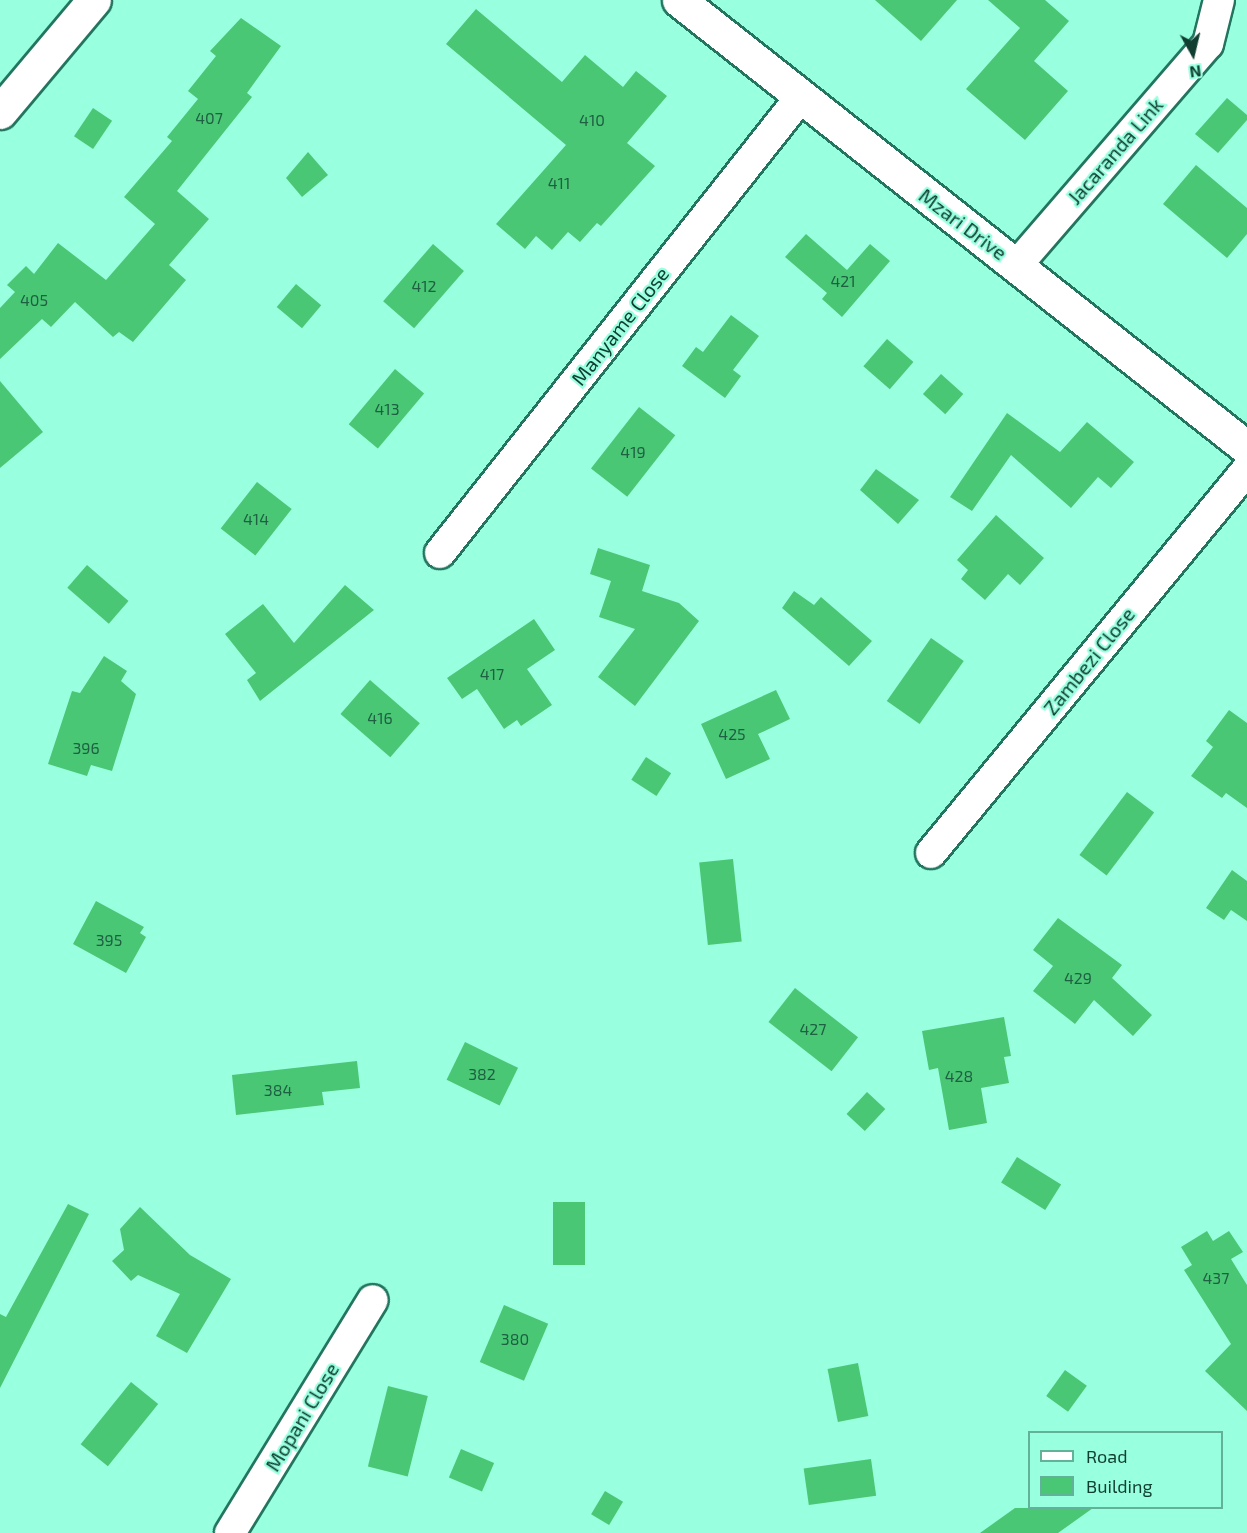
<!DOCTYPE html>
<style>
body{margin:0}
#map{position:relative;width:1247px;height:1533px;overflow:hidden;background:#98ffdf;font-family:"Exo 2",sans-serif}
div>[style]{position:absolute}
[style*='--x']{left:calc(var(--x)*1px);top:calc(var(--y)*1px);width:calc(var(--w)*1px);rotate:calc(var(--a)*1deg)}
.building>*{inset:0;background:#4ac775;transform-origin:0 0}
.roads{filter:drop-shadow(2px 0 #23755f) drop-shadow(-2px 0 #23755f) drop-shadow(0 2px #23755f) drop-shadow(0 -2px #23755f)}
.minor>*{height:30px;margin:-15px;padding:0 15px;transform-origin:15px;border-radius:15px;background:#fff}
.tertiary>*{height:33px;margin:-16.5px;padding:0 16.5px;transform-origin:16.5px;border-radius:16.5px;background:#fff}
span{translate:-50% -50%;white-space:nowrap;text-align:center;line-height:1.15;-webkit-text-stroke:4.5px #98ffdf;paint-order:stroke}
.number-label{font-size:16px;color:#1e6042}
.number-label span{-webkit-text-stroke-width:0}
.street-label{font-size:20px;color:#103e31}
.legend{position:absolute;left:1028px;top:1431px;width:195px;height:78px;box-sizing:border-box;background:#98ffdf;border:2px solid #62b299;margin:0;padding:8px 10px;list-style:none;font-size:18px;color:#103e31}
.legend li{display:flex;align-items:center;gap:12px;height:30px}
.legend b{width:30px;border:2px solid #62b299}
.north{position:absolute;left:1163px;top:24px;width:60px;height:60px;-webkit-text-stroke:4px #98ffdf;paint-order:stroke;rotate:172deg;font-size:16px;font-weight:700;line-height:24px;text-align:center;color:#103e31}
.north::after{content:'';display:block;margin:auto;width:21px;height:27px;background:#103e31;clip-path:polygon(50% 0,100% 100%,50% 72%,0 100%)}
</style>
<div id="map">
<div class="building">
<div style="clip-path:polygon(875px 0,957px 0,921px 41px)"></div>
<div style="clip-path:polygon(988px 0,1045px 0,1069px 21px,1034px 61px,1068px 91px,1025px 140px,966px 89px,1020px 28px)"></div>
<div style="clip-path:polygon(476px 9px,562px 82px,585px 55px,623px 87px,636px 71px,667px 96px,627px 143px,655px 166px,601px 226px,597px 223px,580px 242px,568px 232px,552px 250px,536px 236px,525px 249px,496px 224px,566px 145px,446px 44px)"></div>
<div style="clip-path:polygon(241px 18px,281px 46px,247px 93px,252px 97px,177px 191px,209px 219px,169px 265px,186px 280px,133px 342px,119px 332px,113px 337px,75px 302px,51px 327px,42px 319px,0 359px,0 308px,15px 292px,7px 285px,26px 266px,34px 274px,58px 243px,106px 280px,155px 224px,124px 197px,172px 141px,167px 137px,198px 99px,188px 91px,216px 56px,210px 51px)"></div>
<div style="clip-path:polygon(1227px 98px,1247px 115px,1247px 120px,1218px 153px,1195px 134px)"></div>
<div style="left:93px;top:108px;width:23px;height:34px;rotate:34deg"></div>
<div style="clip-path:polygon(308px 152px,328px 175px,302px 197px,286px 178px)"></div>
<div style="clip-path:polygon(1196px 165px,1247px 208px,1247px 234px,1227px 258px,1163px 204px)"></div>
<div style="clip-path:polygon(806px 234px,847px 270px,870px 244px,890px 261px,842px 317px,822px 299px,827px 293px,785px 257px)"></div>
<div style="left:433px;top:244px;width:41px;height:76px;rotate:41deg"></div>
<div style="left:296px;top:284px;width:33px;height:30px;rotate:40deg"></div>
<div style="clip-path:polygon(731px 315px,759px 336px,733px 370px,741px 376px,725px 398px,682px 366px,696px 347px,703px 352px)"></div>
<div style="left:887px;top:339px;width:35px;height:36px;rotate:41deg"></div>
<div style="left:395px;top:369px;width:38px;height:72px;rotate:40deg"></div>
<div style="left:941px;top:374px;width:30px;height:27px;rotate:42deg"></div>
<div style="clip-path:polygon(0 381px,43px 432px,0 468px)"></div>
<div style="left:639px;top:407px;width:46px;height:78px;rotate:38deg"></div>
<div style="clip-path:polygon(1007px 413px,1060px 452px,1087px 422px,1134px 462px,1111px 488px,1098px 477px,1071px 508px,1011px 455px,972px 511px,950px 497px)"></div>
<div style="clip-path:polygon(876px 469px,919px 500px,898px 524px,860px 490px)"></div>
<div style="left:257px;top:482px;width:44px;height:59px;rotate:38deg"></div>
<div style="clip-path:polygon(996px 515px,1044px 558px,1020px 585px,1008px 574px,985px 600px,961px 579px,968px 570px,957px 560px)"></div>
<div style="clip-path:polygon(598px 548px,650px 565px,642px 591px,679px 603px,699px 621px,635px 706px,598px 677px,635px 629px,599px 617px,611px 581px,590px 574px)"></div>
<div style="left:87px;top:565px;width:55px;height:30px;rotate:41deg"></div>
<div style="clip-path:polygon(345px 585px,374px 610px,260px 701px,247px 680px,256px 673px,225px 634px,263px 604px,294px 643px)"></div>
<div style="clip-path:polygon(794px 591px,814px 605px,821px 597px,872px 641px,849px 666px,782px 608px)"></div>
<div style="clip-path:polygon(534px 619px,555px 650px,527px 669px,552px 705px,521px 726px,517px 720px,504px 729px,477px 689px,462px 699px,447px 678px)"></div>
<div style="left:931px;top:638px;width:40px;height:77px;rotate:35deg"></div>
<div style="clip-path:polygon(104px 656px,127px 671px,121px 681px,136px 694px,112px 771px,91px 765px,87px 776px,48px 764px,72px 691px,80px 693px)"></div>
<div style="left:370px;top:680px;width:66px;height:45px;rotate:41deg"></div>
<div style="clip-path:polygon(776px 690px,790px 719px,758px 734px,770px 759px,726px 779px,701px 724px)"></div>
<div style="clip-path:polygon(1229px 710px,1247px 723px,1247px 808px,1226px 793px,1222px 798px,1191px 776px,1213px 747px,1206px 741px)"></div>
<div style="left:646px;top:757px;width:30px;height:27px;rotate:33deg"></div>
<div style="left:1127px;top:792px;width:34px;height:79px;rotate:37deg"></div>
<div style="left:733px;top:859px;width:83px;height:34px;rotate:84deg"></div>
<div style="clip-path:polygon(1232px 870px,1247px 881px,1247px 921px,1231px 910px,1224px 920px,1206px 908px)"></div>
<div style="clip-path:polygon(96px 901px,144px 927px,140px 933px,146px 937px,126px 973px,73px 944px)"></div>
<div style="clip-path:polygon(1058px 918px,1122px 965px,1112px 978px,1152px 1015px,1133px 1036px,1094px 1000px,1075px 1024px,1033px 991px,1053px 966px,1033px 950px)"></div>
<div style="left:795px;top:988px;width:80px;height:43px;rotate:38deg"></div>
<div style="clip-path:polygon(1004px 1017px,1011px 1056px,1004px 1057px,1009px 1083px,981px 1088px,987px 1123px,949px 1130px,938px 1068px,929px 1070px,922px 1031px)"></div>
<div style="left:465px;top:1042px;width:59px;height:42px;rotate:26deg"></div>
<div style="clip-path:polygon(357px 1061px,360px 1088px,322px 1092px,324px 1105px,236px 1115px,232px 1075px)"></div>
<div style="left:867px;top:1092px;width:25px;height:30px;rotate:43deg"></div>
<div style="left:1017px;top:1157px;width:52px;height:30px;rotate:32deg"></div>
<div style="left:553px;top:1202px;width:32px;height:63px"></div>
<div style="clip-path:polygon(68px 1204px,89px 1214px,0 1388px,0 1314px,6px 1317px)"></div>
<div style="clip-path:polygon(140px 1207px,190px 1255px,231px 1279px,187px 1353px,156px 1336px,180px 1294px,138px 1275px,131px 1281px,112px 1261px,124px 1250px,120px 1229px)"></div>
<div style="clip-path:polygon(1207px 1231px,1213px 1241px,1229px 1231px,1243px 1252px,1231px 1259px,1247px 1285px,1247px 1411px,1205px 1371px,1231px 1344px,1184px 1270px,1192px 1265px,1181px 1247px)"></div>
<div style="left:504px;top:1305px;width:48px;height:62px;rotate:23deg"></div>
<div style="left:858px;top:1363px;width:54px;height:31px;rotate:79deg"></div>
<div style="left:1065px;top:1370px;width:27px;height:32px;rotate:36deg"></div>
<div style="left:131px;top:1382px;width:35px;height:80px;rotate:39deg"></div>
<div style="left:388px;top:1386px;width:41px;height:83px;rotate:14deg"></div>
<div style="left:461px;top:1449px;width:36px;height:31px;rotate:23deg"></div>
<div style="left:871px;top:1459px;width:37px;height:68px;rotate:82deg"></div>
<div style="left:605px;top:1491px;width:21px;height:27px;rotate:31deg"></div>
<div style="clip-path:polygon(1015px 1508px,1093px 1508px,1058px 1533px,980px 1533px)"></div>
</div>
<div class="roads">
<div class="minor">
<div style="--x:1017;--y:265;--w:292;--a:-49.2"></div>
<div style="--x:1208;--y:44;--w:45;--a:-76"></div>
<div style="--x:440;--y:553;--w:579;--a:-51.66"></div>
<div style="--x:931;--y:853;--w:497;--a:-50.5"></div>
<div style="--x:230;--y:1533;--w:273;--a:-58.5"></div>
</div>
<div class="tertiary">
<div style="--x:679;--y:0;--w:723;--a:38.26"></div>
<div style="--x:0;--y:112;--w:146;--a:-50"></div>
</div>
</div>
<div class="number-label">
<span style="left:209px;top:118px">407</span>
<span style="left:592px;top:120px">410</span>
<span style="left:559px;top:183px">411</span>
<span style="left:843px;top:281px">421</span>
<span style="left:424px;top:286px">412</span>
<span style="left:34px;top:300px">405</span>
<span style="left:387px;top:409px">413</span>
<span style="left:633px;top:452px">419</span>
<span style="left:256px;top:519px">414</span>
<span style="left:492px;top:674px">417</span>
<span style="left:380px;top:718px">416</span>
<span style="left:732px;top:734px">425</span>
<span style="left:86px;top:748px">396</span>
<span style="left:109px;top:940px">395</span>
<span style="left:1078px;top:978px">429</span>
<span style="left:813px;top:1029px">427</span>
<span style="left:482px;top:1074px">382</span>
<span style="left:959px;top:1076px">428</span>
<span style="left:278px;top:1090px">384</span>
<span style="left:1216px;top:1278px">437</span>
<span style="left:515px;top:1339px">380</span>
</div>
<div class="street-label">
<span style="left:1115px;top:151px;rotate:-49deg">Jacaranda Link</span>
<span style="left:963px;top:224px;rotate:37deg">Mzari Drive</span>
<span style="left:620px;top:326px;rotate:-52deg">Manyame Close</span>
<span style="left:1089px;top:661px;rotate:-51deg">Zambezi Close</span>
<span style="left:302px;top:1417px;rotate:-59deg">Mopani Close</span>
</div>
<ul class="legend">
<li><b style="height:8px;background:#fff"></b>Road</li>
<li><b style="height:16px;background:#4ac775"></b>Building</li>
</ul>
<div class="north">N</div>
</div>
